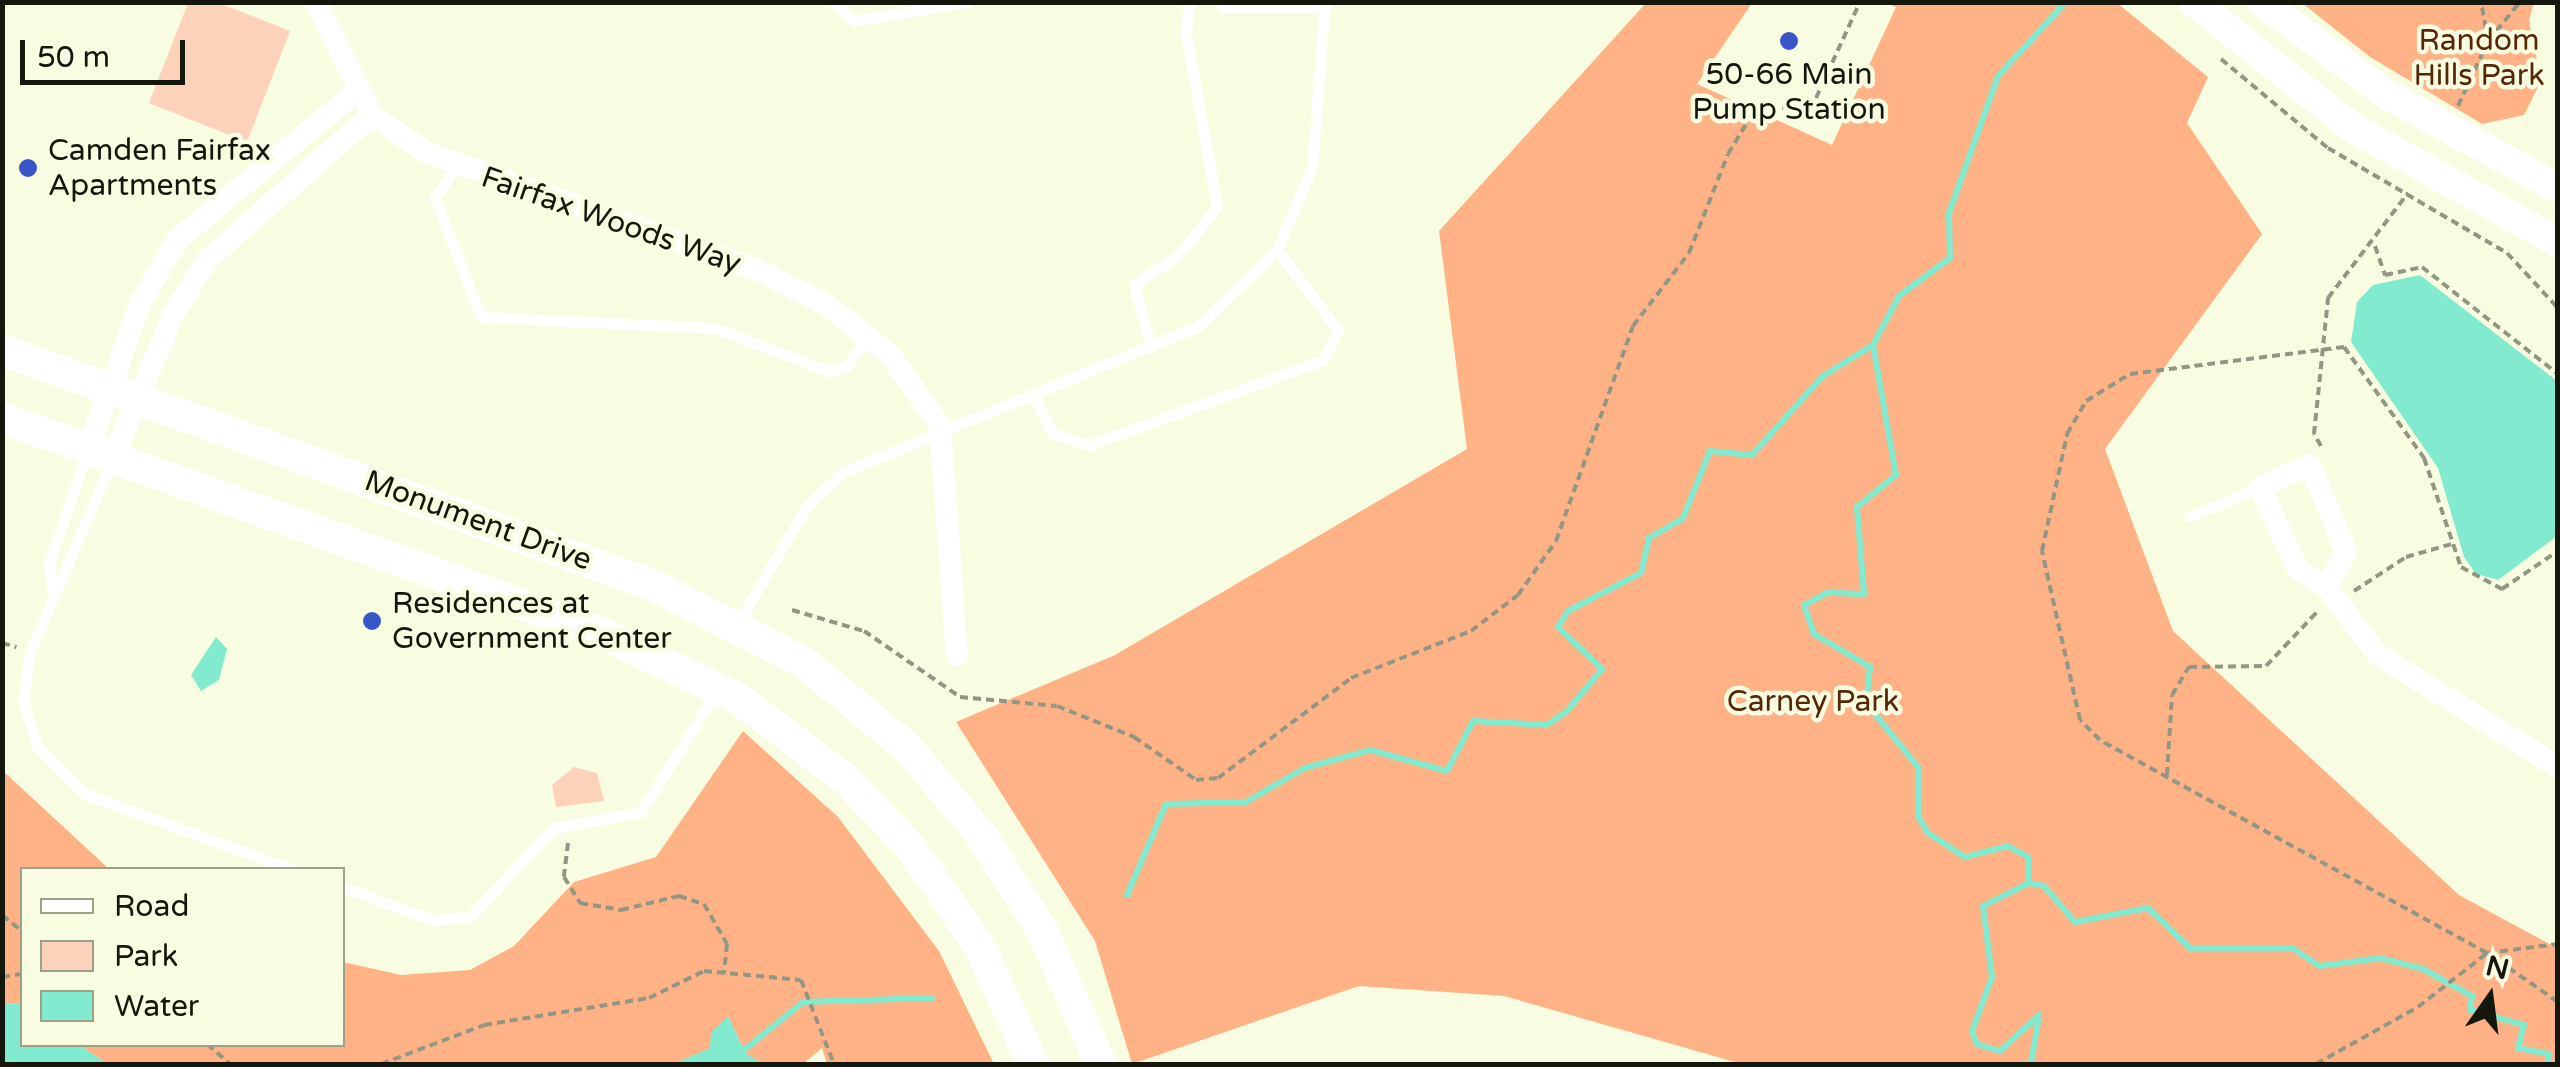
<!DOCTYPE html>
<style>
body{margin:0}
#map{position:relative;width:2560px;height:1067px;overflow:hidden;background:#f8fce0;font-family:"Varela Round",sans-serif}
div>[style]{position:absolute}
[style*='--x']{left:calc(var(--x)*1px);top:calc(var(--y)*1px);width:calc(var(--w)*1px);rotate:calc(var(--a)*1deg)}
.green>*{inset:0;background:#fcd2ba}
.forest>*{inset:0;background:#feb286}
.water>*{inset:0;background:#81eacf}
.stream>*{height:6px;margin:-3px;padding:0 3px;transform-origin:3px;border-radius:3px;background:#81eacf}
.path>*{height:4px;margin-top:-2px;transform-origin:0;background:repeating-linear-gradient(90deg,#939682 0 8px,transparent 0 13px)}
.service>*{height:11px;margin:-5.5px;padding:0 5.5px;transform-origin:5.5px;border-radius:5.5px;background:#fff}
.minor>*{height:22px;margin:-11px;padding:0 11px;transform-origin:11px;border-radius:11px;background:#fff}
.tertiary>*{height:30px;margin:-15px;padding:0 15px;transform-origin:15px;border-radius:15px;background:#fff}
.secondary>*{height:32px;margin:-16px;padding:0 16px;transform-origin:16px;border-radius:16px;background:#fff}
.dots>*{width:28px;height:28px;translate:-50% -50%;box-sizing:border-box;border:5px solid #f8fce0;border-radius:50%}
span{translate:-50% -50%;white-space:nowrap;text-align:center;line-height:1.15;-webkit-text-stroke:9px #f8fce0;paint-order:stroke}
.park-label{font-size:30px;color:#562705}
.poi-label{font-size:30px;color:#15160c}
.left{translate:0 -50%;text-align:left}
.street-label{font-size:30px;color:#15160c}
.frame{position:absolute;inset:0;border:5px solid #15160c;pointer-events:none}
.legend{position:absolute;left:20px;top:867px;width:325px;height:180px;box-sizing:border-box;background:#f8fce0;border:2px solid #9da08b;margin:0;padding:12px 18px;list-style:none;font-size:30px;color:#15160c}
.legend li{display:flex;align-items:center;gap:20px;height:50px}
.legend b{width:50px;border:2px solid #9da08b}
.north{position:absolute;left:2440px;top:947px;width:100px;height:100px;-webkit-text-stroke:8px #f8fce0;paint-order:stroke;rotate:14deg;font-size:28px;font-weight:700;line-height:40px;text-align:center;color:#15160c}
.north::after{content:'';display:block;margin:auto;width:35px;height:45px;background:#15160c;clip-path:polygon(50% 0,100% 100%,50% 72%,0 100%)}
.scale{position:absolute;left:20px;top:40px;width:165px;height:45px;box-sizing:border-box;border:5px solid #15160c;border-top:0;padding-left:12px;font-size:30px;line-height:35px;white-space:nowrap;color:#15160c;-webkit-text-stroke:8px #f8fce0;paint-order:stroke}
</style>
<div id="map">
<div class="green">
<div style="clip-path:polygon(188px 3px,219px 3px,290px 31px,247px 142px,149px 103px)"></div>
<div style="clip-path:polygon(574px 767px,597px 773px,604px 801px,556px 807px,552px 785px)"></div>
</div>
<div class="forest">
<div style="clip-path:polygon(1646px 3px,1752px 3px,1697px 84px,1832px 145px,1896px 7px,1886px 3px,2117px 3px,2208px 77px,2187px 123px,2262px 234px,2105px 449px,2173px 631px,2459px 895px,2557px 948px,2557px 1064px,1742px 1064px,1504px 996px,1359px 986px,1132px 1064px,1095px 941px,956px 722px,1115px 655px,1467px 449px,1439px 231px)"></div>
<div style="clip-path:polygon(2302px 3px,2534px 3px,2529px 20px,2541px 81px,2524px 115px,2482px 124px,2370px 57px)"></div>
<div style="clip-path:polygon(743px 731px,838px 817px,939px 951px,994px 1064px,827px 1064px,822px 1048px,803px 1064px,764px 1064px,746px 1054px,728px 1016px,711px 1048px,673px 1064px,108px 1064px,79px 1045px,342px 1044px,343px 962px,401px 975px,470px 970px,514px 946px,574px 882px,656px 857px)"></div>
<div style="clip-path:polygon(2px 770px,109px 869px,22px 870px,22px 1003px,3px 1004px)"></div>
</div>
<div class="water">
<div style="clip-path:polygon(2420px 275px,2557px 381px,2557px 536px,2498px 580px,2476px 574px,2464px 557px,2438px 468px,2351px 342px,2357px 302px,2373px 285px)"></div>
<div style="clip-path:polygon(216px 637px,227px 649px,219px 680px,201px 691px,191px 675px)"></div>
<div style="clip-path:polygon(22px 1003px,22px 1044px,79px 1045px,108px 1064px,3px 1064px,3px 1004px)"></div>
<div style="clip-path:polygon(728px 1016px,746px 1054px,764px 1064px,673px 1064px,710px 1048px,711px 1032px)"></div>
</div>
<div class="stream">
<div style="--x:1873;--y:345;--w:132;--a:80"></div>
<div style="--x:1896;--y:475;--w:50;--a:140.6"></div>
<div style="--x:1857;--y:507;--w:87;--a:85.4"></div>
<div style="--x:1864;--y:594;--w:37;--a:-178"></div>
<div style="--x:1827;--y:593;--w:26;--a:152"></div>
<div style="--x:1804;--y:605;--w:31;--a:71"></div>
<div style="--x:1814;--y:634;--w:65;--a:30.5"></div>
<div style="--x:1870;--y:667;--w:36;--a:96"></div>
<div style="--x:1866;--y:703;--w:82;--a:50.9"></div>
<div style="--x:1918;--y:767;--w:49;--a:90"></div>
<div style="--x:1918;--y:816;--w:20;--a:60"></div>
<div style="--x:1928;--y:833;--w:44;--a:33"></div>
<div style="--x:1965;--y:857;--w:44;--a:-14.3"></div>
<div style="--x:2008;--y:846;--w:23;--a:29"></div>
<div style="--x:2028;--y:857;--w:26;--a:88"></div>
<div style="--x:2029;--y:883;--w:51;--a:153.4"></div>
<div style="--x:1983;--y:906;--w:72;--a:82.8"></div>
<div style="--x:1992;--y:977;--w:58;--a:110.3"></div>
<div style="--x:1972;--y:1031;--w:14;--a:69"></div>
<div style="--x:1977;--y:1044;--w:24;--a:17"></div>
<div style="--x:2000;--y:1051;--w:53;--a:-42.7"></div>
<div style="--x:2039;--y:1015;--w:50;--a:99.3"></div>
<div style="--x:2029;--y:883;--w:15;--a:11"></div>
<div style="--x:2044;--y:886;--w:48;--a:49.3"></div>
<div style="--x:2075;--y:922;--w:74;--a:-10.9"></div>
<div style="--x:2148;--y:908;--w:58;--a:43.6"></div>
<div style="--x:2190;--y:948;--w:102;--a:0"></div>
<div style="--x:2292;--y:948;--w:33;--a:33"></div>
<div style="--x:2320;--y:966;--w:61;--a:-7.6"></div>
<div style="--x:2380;--y:958;--w:44;--a:14.3"></div>
<div style="--x:2423;--y:969;--w:56;--a:28.9"></div>
<div style="--x:2472;--y:996;--w:14;--a:98"></div>
<div style="--x:2470;--y:1010;--w:56;--a:15.5"></div>
<div style="--x:2524;--y:1025;--w:24;--a:105"></div>
<div style="--x:2518;--y:1048;--w:32;--a:11"></div>
<div style="--x:2549;--y:1054;--w:10;--a:96"></div>
<div style="--x:1127;--y:895;--w:99;--a:-66.8"></div>
<div style="--x:1166;--y:804;--w:80;--a:-1.4"></div>
<div style="--x:1246;--y:802;--w:68;--a:-30"></div>
<div style="--x:1305;--y:768;--w:67;--a:-15.5"></div>
<div style="--x:1370;--y:750;--w:80;--a:15.3"></div>
<div style="--x:1447;--y:771;--w:56;--a:-62.5"></div>
<div style="--x:1473;--y:721;--w:74;--a:3.1"></div>
<div style="--x:1547;--y:725;--w:24;--a:-35"></div>
<div style="--x:1567;--y:711;--w:55;--a:-50.2"></div>
<div style="--x:1602;--y:669;--w:61;--a:-136.3"></div>
<div style="--x:1558;--y:627;--w:19;--a:-58"></div>
<div style="--x:1568;--y:611;--w:82;--a:-27.5"></div>
<div style="--x:1641;--y:573;--w:36;--a:-77"></div>
<div style="--x:1649;--y:538;--w:39;--a:-30"></div>
<div style="--x:1683;--y:518;--w:72;--a:-68.1"></div>
<div style="--x:1710;--y:451;--w:42;--a:5.4"></div>
<div style="--x:1752;--y:455;--w:106;--a:-48.1"></div>
<div style="--x:1823;--y:376;--w:59;--a:-31.8"></div>
<div style="--x:1873;--y:345;--w:55;--a:-62"></div>
<div style="--x:1899;--y:296;--w:64;--a:-36.7"></div>
<div style="--x:1950;--y:258;--w:45;--a:-91.3"></div>
<div style="--x:1949;--y:213;--w:145;--a:-70.3"></div>
<div style="--x:1998;--y:76;--w:100;--a:-47.4"></div>
<div style="--x:727;--y:1064;--w:98;--a:-39.2"></div>
<div style="--x:803;--y:1002;--w:129;--a:-1.8"></div>
</div>
<div class="path">
<div style="--x:2488;--y:41;--w:50;--a:-50.6"></div>
<div style="--x:2221;--y:59;--w:139;--a:39.8"></div>
<div style="--x:2328;--y:148;--w:208;--a:30.4"></div>
<div style="--x:2507;--y:253;--w:75;--a:47.2"></div>
<div style="--x:2458;--y:106;--w:72;--a:-65.2"></div>
<div style="--x:2488;--y:41;--w:40;--a:-100"></div>
<div style="--x:2375;--y:246;--w:31;--a:71"></div>
<div style="--x:2385;--y:275;--w:38;--a:-12"></div>
<div style="--x:2422;--y:267;--w:173;--a:38.2"></div>
<div style="--x:2321;--y:446;--w:14;--a:-120"></div>
<div style="--x:2314;--y:434;--w:137;--a:-84.1"></div>
<div style="--x:2328;--y:298;--w:132;--a:-52.7"></div>
<div style="--x:2354;--y:591;--w:62;--a:-33.2"></div>
<div style="--x:2406;--y:557;--w:48;--a:-15.8"></div>
<div style="--x:792;--y:610;--w:75;--a:16.3"></div>
<div style="--x:864;--y:631;--w:116;--a:34.5"></div>
<div style="--x:960;--y:697;--w:97;--a:5.3"></div>
<div style="--x:1057;--y:706;--w:83;--a:21.9"></div>
<div style="--x:1134;--y:737;--w:75;--a:34.7"></div>
<div style="--x:1196;--y:780;--w:22;--a:-5"></div>
<div style="--x:1218;--y:778;--w:166;--a:-36.9"></div>
<div style="--x:1351;--y:678;--w:129;--a:-21.4"></div>
<div style="--x:1471;--y:631;--w:59;--a:-37.5"></div>
<div style="--x:1518;--y:595;--w:66;--a:-54.9"></div>
<div style="--x:1556;--y:541;--w:228;--a:-70.3"></div>
<div style="--x:1633;--y:326;--w:92;--a:-52.5"></div>
<div style="--x:1689;--y:253;--w:106;--a:-68.5"></div>
<div style="--x:1728;--y:154;--w:54;--a:-58.7"></div>
<div style="--x:1756;--y:108;--w:52;--a:-1.1"></div>
<div style="--x:1808;--y:107;--w:12;--a:-48"></div>
<div style="--x:1816;--y:98;--w:106;--a:-65.4"></div>
<div style="--x:2;--y:643;--w:15;--a:16"></div>
<div style="--x:2167;--y:775;--w:80;--a:-86.4"></div>
<div style="--x:2172;--y:695;--w:33;--a:-59"></div>
<div style="--x:2189;--y:667;--w:77;--a:-0.7"></div>
<div style="--x:2266;--y:666;--w:74;--a:-46.6"></div>
<div style="--x:568;--y:843;--w:34;--a:97"></div>
<div style="--x:564;--y:877;--w:31;--a:58"></div>
<div style="--x:580;--y:903;--w:42;--a:9.7"></div>
<div style="--x:621;--y:910;--w:60;--a:-13.6"></div>
<div style="--x:679;--y:896;--w:26;--a:18"></div>
<div style="--x:704;--y:904;--w:46;--a:60.1"></div>
<div style="--x:727;--y:944;--w:29;--a:96"></div>
<div style="--x:2;--y:915;--w:26;--a:39"></div>
<div style="--x:2487;--y:953;--w:86;--a:34.6"></div>
<div style="--x:2487;--y:953;--w:72;--a:-7.2"></div>
<div style="--x:2;--y:977;--w:20;--a:-9"></div>
<div style="--x:207;--y:1044;--w:30;--a:41"></div>
<div style="--x:381;--y:1064;--w:110;--a:-20.7"></div>
<div style="--x:484;--y:1025;--w:167;--a:-9.3"></div>
<div style="--x:649;--y:998;--w:61;--a:-26.1"></div>
<div style="--x:704;--y:971;--w:97;--a:5.3"></div>
<div style="--x:801;--y:980;--w:90;--a:68.6"></div>
<div style="--x:2316;--y:1064;--w:117;--a:-29.2"></div>
<div style="--x:2418;--y:1007;--w:88;--a:-38"></div>
<div style="--x:2487;--y:953;--w:442;--a:-151.2"></div>
<div style="--x:2100;--y:740;--w:28;--a:-135"></div>
<div style="--x:2080;--y:720;--w:173;--a:-102.7"></div>
<div style="--x:2042;--y:551;--w:120;--a:-77.9"></div>
<div style="--x:2067;--y:434;--w:38;--a:-60"></div>
<div style="--x:2086;--y:401;--w:52;--a:-31.5"></div>
<div style="--x:2130;--y:374;--w:216;--a:-7.2"></div>
<div style="--x:2344;--y:347;--w:137;--a:54.2"></div>
<div style="--x:2424;--y:458;--w:115;--a:71.3"></div>
<div style="--x:2461;--y:567;--w:47;--a:28.2"></div>
<div style="--x:2502;--y:589;--w:68;--a:-34.2"></div>
</div>
<div class="service">
<div style="--x:833;--y:2;--w:28;--a:42"></div>
<div style="--x:854;--y:21;--w:115;--a:-9.5"></div>
<div style="--x:455;--y:168;--w:36;--a:124"></div>
<div style="--x:435;--y:198;--w:128;--a:68.9"></div>
<div style="--x:481;--y:317;--w:234;--a:2.7"></div>
<div style="--x:715;--y:328;--w:124;--a:20.8"></div>
<div style="--x:831;--y:372;--w:18;--a:-22"></div>
<div style="--x:848;--y:365;--w:35;--a:-57"></div>
<div style="--x:1151;--y:348;--w:66;--a:-104.9"></div>
<div style="--x:1134;--y:284;--w:54;--a:-32.8"></div>
<div style="--x:1179;--y:255;--w:62;--a:-52.2"></div>
<div style="--x:1217;--y:206;--w:176;--a:-100.2"></div>
<div style="--x:1186;--y:33;--w:31;--a:-84"></div>
<div style="--x:1033;--y:394;--w:45;--a:63.4"></div>
<div style="--x:1053;--y:434;--w:39;--a:17"></div>
<div style="--x:1090;--y:445;--w:248;--a:-20"></div>
<div style="--x:1323;--y:360;--w:34;--a:-63"></div>
<div style="--x:1338;--y:330;--w:101;--a:-127.3"></div>
<div style="--x:111;--y:463;--w:206;--a:113.2"></div>
<div style="--x:30;--y:652;--w:49;--a:98.1"></div>
<div style="--x:23;--y:701;--w:47;--a:72.7"></div>
<div style="--x:37;--y:746;--w:68;--a:45"></div>
<div style="--x:85;--y:794;--w:222;--a:20"></div>
<div style="--x:2189;--y:517;--w:77;--a:-22.9"></div>
<div style="--x:52;--y:589;--w:26;--a:-97"></div>
<div style="--x:49;--y:563;--w:120;--a:-71"></div>
<div style="--x:738;--y:623;--w:134;--a:-59.6"></div>
<div style="--x:806;--y:507;--w:51;--a:-43.4"></div>
<div style="--x:843;--y:472;--w:383;--a:-22.3"></div>
<div style="--x:1197;--y:327;--w:111;--a:-43.9"></div>
<div style="--x:1277;--y:250;--w:90;--a:-67.1"></div>
<div style="--x:1312;--y:167;--w:166;--a:-85.5"></div>
<div style="--x:342;--y:887;--w:97;--a:19.9"></div>
<div style="--x:433;--y:920;--w:37;--a:-5"></div>
<div style="--x:470;--y:917;--w:122;--a:-46.7"></div>
<div style="--x:554;--y:828;--w:88;--a:-10.4"></div>
<div style="--x:641;--y:812;--w:143;--a:-57.9"></div>
</div>
<div class="minor">
<div style="--x:316;--y:2;--w:126;--a:63.6"></div>
<div style="--x:372;--y:115;--w:65;--a:34.4"></div>
<div style="--x:426;--y:152;--w:352;--a:19.6"></div>
<div style="--x:758;--y:270;--w:77;--a:26.9"></div>
<div style="--x:827;--y:305;--w:80;--a:38.4"></div>
<div style="--x:890;--y:355;--w:86;--a:54.5"></div>
<div style="--x:940;--y:425;--w:231;--a:85.8"></div>
<div style="--x:1226;--y:2;--w:97;--a:0"></div>
<div style="--x:88;--y:449;--w:156;--a:-70.2"></div>
<div style="--x:141;--y:302;--w:72;--a:-59.9"></div>
<div style="--x:177;--y:240;--w:232;--a:-39.6"></div>
<div style="--x:113;--y:458;--w:157;--a:-67.2"></div>
<div style="--x:174;--y:313;--w:64;--a:-57.8"></div>
<div style="--x:208;--y:259;--w:218;--a:-41.3"></div>
<div style="--x:2327;--y:588;--w:42;--a:-62.8"></div>
<div style="--x:2346;--y:551;--w:93;--a:-112.7"></div>
<div style="--x:2310;--y:465;--w:55;--a:156.3"></div>
<div style="--x:2260;--y:487;--w:89;--a:65.4"></div>
<div style="--x:2297;--y:568;--w:36;--a:34"></div>
<div style="--x:2327;--y:588;--w:84;--a:52.7"></div>
<div style="--x:2378;--y:655;--w:212;--a:31.9"></div>
</div>
<div class="tertiary">
<div style="--x:2194;--y:2;--w:203;--a:38.4"></div>
<div style="--x:2353;--y:128;--w:235;--a:29.1"></div>
<div style="--x:2262;--y:2;--w:154;--a:36.6"></div>
<div style="--x:2386;--y:94;--w:196;--a:28.7"></div>
</div>
<div class="secondary">
<div style="--x:2;--y:350;--w:692;--a:19.85"></div>
<div style="--x:653;--y:585;--w:169;--a:27.2"></div>
<div style="--x:803;--y:662;--w:134;--a:39.3"></div>
<div style="--x:907;--y:747;--w:115;--a:49.9"></div>
<div style="--x:981;--y:835;--w:113;--a:57.3"></div>
<div style="--x:1042;--y:930;--w:146;--a:66.2"></div>
<div style="--x:2;--y:418;--w:636;--a:19.74"></div>
<div style="--x:601;--y:633;--w:153;--a:25.6"></div>
<div style="--x:739;--y:699;--w:138;--a:37"></div>
<div style="--x:849;--y:782;--w:91;--a:46.8"></div>
<div style="--x:911;--y:848;--w:121;--a:55.1"></div>
<div style="--x:980;--y:947;--w:128;--a:65.6"></div>
</div>
<div class="dots">
<div style="left:1789px;top:41px;background:#3956c8"></div>
<div style="left:28px;top:168px;background:#3956c8"></div>
<div style="left:372px;top:621px;background:#3956c8"></div>
</div>
<div class="park-label">
<span style="left:2479px;top:58px">Random<br>Hills Park</span>
<span style="left:1813px;top:702px">Carney Park</span>
</div>
<div class="poi-label">
<span style="left:1789px;top:92px">50-66 Main<br>Pump Station</span>
<span class="left" style="left:48px;top:168px">Camden Fairfax<br>Apartments</span>
<span class="left" style="left:392px;top:621px">Residences at<br>Government Center</span>
</div>
<div class="street-label">
<span style="left:611px;top:221px;rotate:19deg">Fairfax Woods Way</span>
<span style="left:478px;top:521px;rotate:20deg">Monument Drive</span>
</div>
<div class="frame"></div>
<ul class="legend">
<li><b style="height:12px;background:#fff"></b>Road</li>
<li><b style="height:28px;background:#fcd2ba"></b>Park</li>
<li><b style="height:28px;background:#81eacf"></b>Water</li>
</ul>
<div class="north">N</div>
<div class="scale">50 m</div>
</div>
